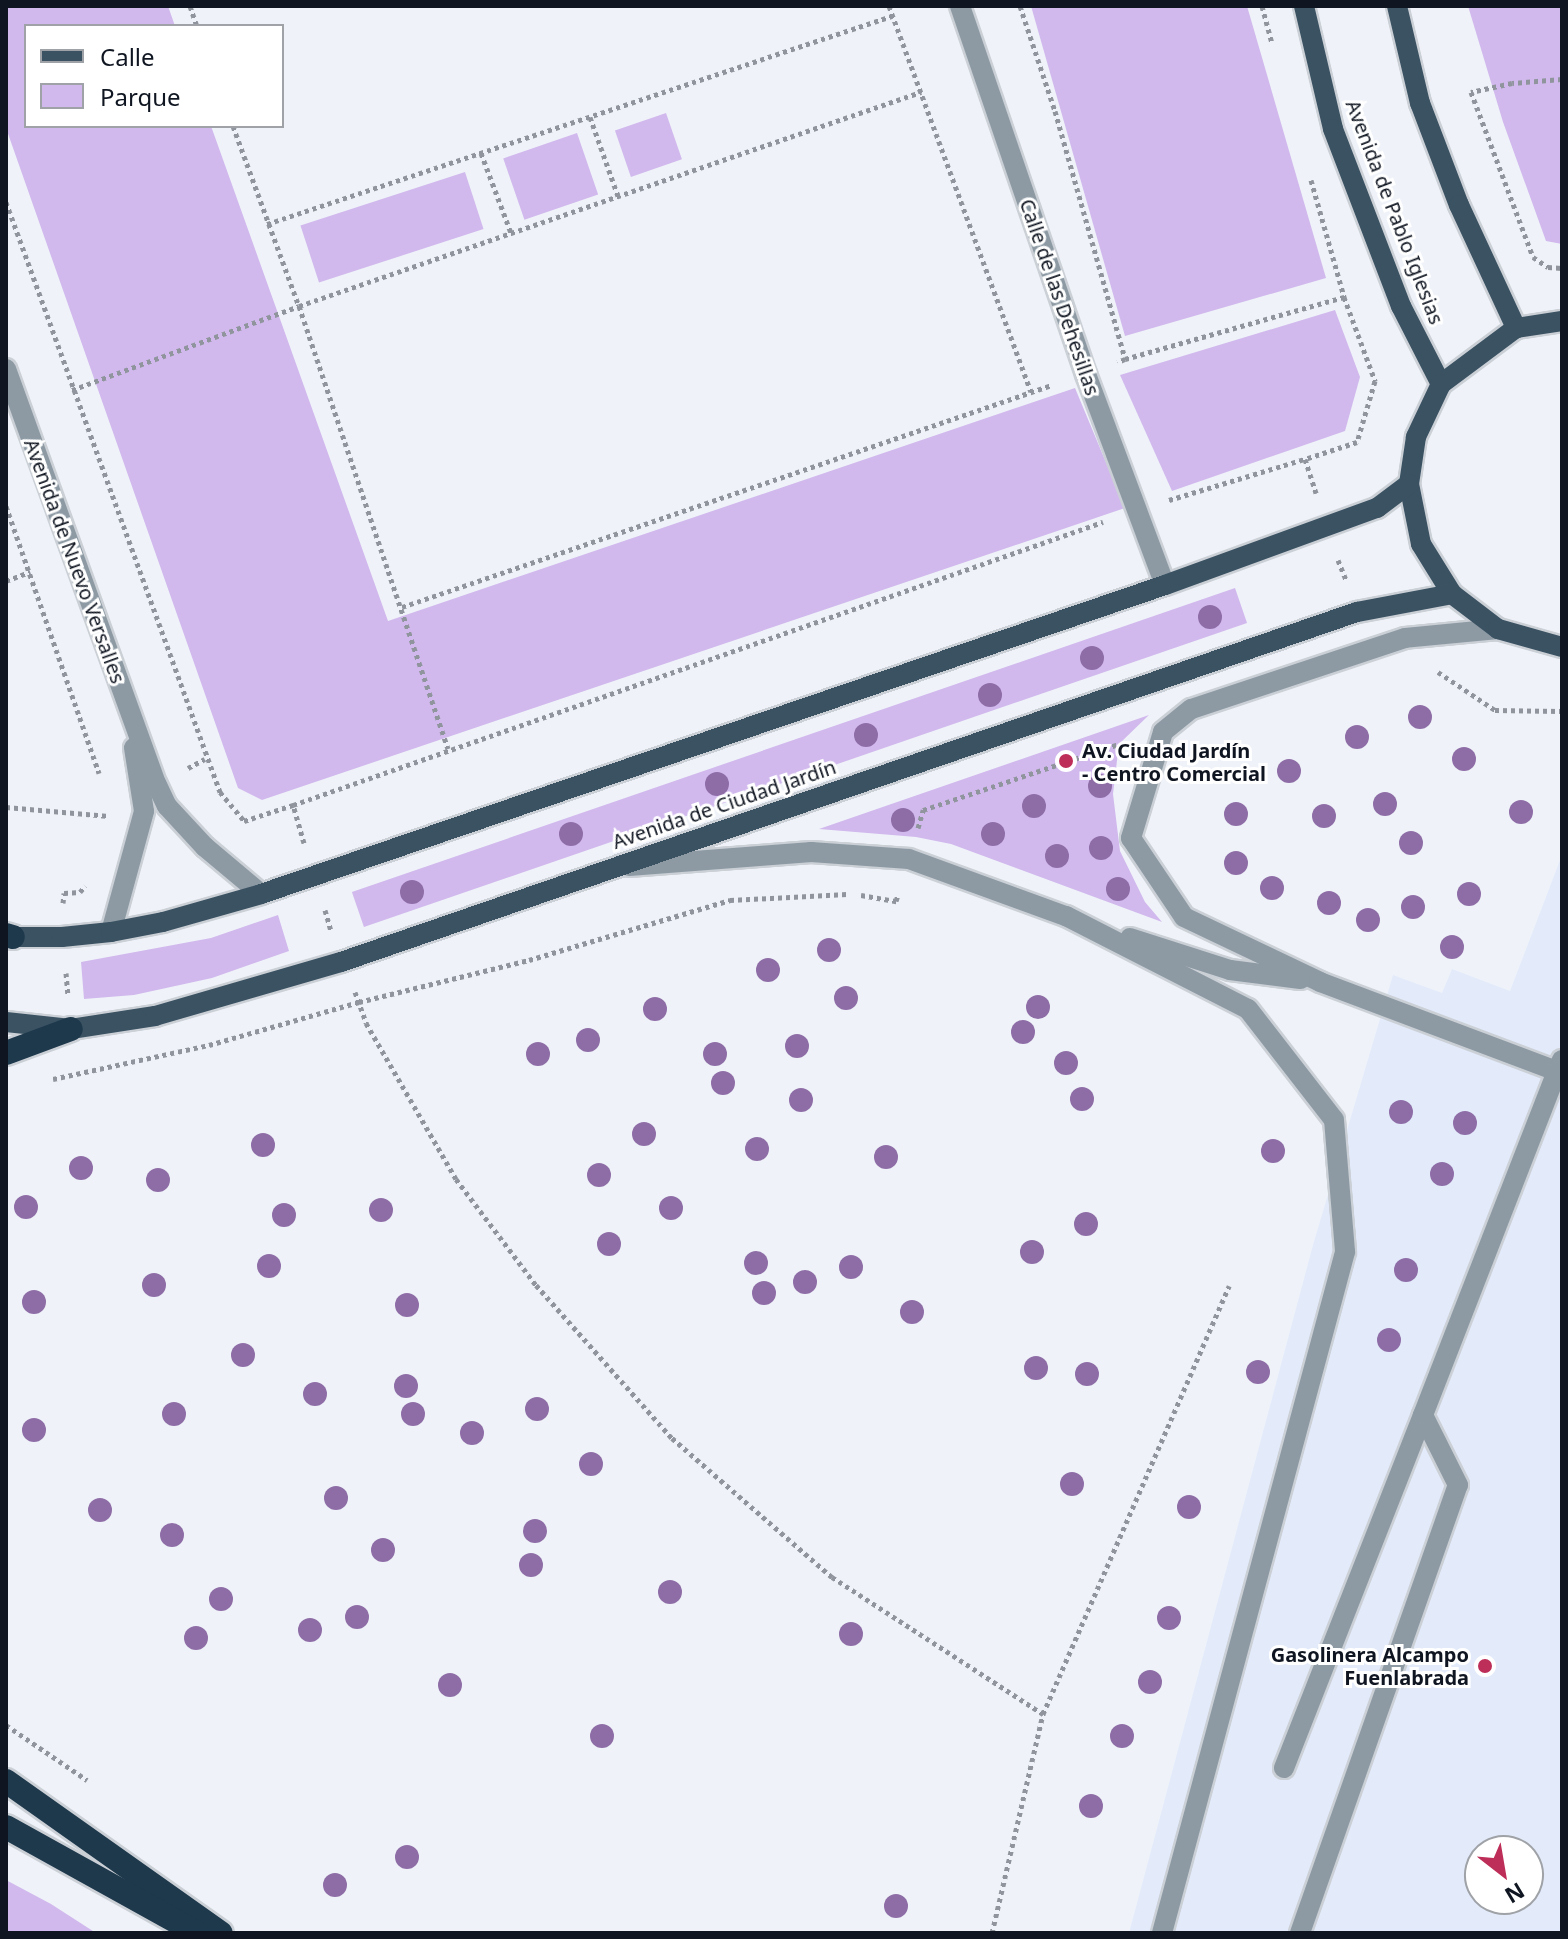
<!DOCTYPE html>
<meta charset="utf-8">
<style>
body{margin:0}
#map{position:relative;width:1568px;height:1939px;overflow:hidden;background:#eff3f9;font-family:"Noto Sans",sans-serif}
div>[style]{position:absolute}
[style*='--x']{left:calc(var(--x)*1px);top:calc(var(--y)*1px);width:calc(var(--w)*1px);rotate:calc(var(--a)*1deg)}
.built>*{inset:0;background:#e3ebfb}
.green>*{inset:0;background:#d1b9ed;transform-origin:0 0}
.path>*{height:5px;margin-top:-2.5px;transform-origin:0;background:repeating-linear-gradient(90deg,#90959d 0 4px,transparent 0 8px)}
.roads{filter:drop-shadow(2px 0 #cbd0d6) drop-shadow(-2px 0 #cbd0d6) drop-shadow(0 2px #cbd0d6) drop-shadow(0 -2px #cbd0d6)}
.minor>*{height:20px;margin:-10px;padding:0 10px;transform-origin:10px;border-radius:10px;background:#8d9aa4}
.major>*{height:20px;margin:-10px;padding:0 10px;transform-origin:10px;border-radius:10px;background:#3b5263}
.highway>*{height:24px;margin:-12px;padding:0 12px;transform-origin:12px;border-radius:12px;background:#1e384c}
.trees>*{width:24px;height:24px;margin:-12px;border-radius:50%;background:#8e6da7}
.dots>*{width:22px;height:22px;translate:-50% -50%;box-sizing:border-box;border:4px solid #fff;border-radius:50%}
span{translate:-50% -50%;white-space:nowrap;text-align:center;line-height:1.15;-webkit-text-stroke:6px #fff;paint-order:stroke}
.street-label{font-size:20px;color:#101621}
.poi-label{font-size:20px;color:#101621;font-weight:700}
.left{translate:0 -50%;text-align:left}
.right{translate:-100% -50%;text-align:right}
.frame{position:absolute;inset:0;border:8px solid #101621;pointer-events:none}
.legend{position:absolute;left:24px;top:24px;width:260px;height:104px;box-sizing:border-box;background:#fff;border:2px solid #9fa2a6;margin:0;padding:10px 14px;list-style:none;font-size:24px;color:#101621}
.legend li{display:flex;align-items:center;gap:16px;height:40px}
.legend b{width:40px;border:2px solid #9fa2a6}
.north{position:absolute;left:1464px;top:1835px;width:80px;height:80px;box-sizing:border-box;background:#fff;border:2px solid #9fa2a6;border-radius:50%;rotate:149deg;font-size:22px;font-weight:700;line-height:32px;text-align:center;color:#101621}
.north::after{content:'';display:block;margin:auto;width:28px;height:36px;background:#bd2e58;clip-path:polygon(50% 0,100% 100%,50% 72%,0 100%)}
</style>
<div id="map">
<div class="built">
<div style="clip-path:polygon(evenodd,1562px 855px,1562px 1933px,1129px 1933px,1313px 1245px,1393px 975px,1442px 993px,1452px 969px,1510px 991px,1562px 855px,1480px 1851px,1528px 1851px,1528px 1899px,1480px 1899px,1480px 1851px)"></div>
</div>
<div class="green">
<div style="clip-path:polygon(6px 6px,168px 6px,175px 26px,26px 26px,26px 126px,211px 126px,388px 621px,1075px 388px,1125px 508px,262px 800px,238px 788px,6px 128px)"></div>
<div style="clip-path:polygon(1031px 6px,1247px 6px,1326px 278px,1125px 336px)"></div>
<div style="clip-path:polygon(1468px 6px,1562px 6px,1562px 244px,1546px 241px,1503px 122px)"></div>
<div style="left:666px;top:113px;width:49px;height:54px;rotate:71deg"></div>
<div style="left:577px;top:133px;width:65px;height:78px;rotate:71deg"></div>
<div style="left:465px;top:172px;width:60px;height:173px;rotate:72deg"></div>
<div style="clip-path:polygon(1335px 310px,1360px 377px,1345px 431px,1172px 491px,1120px 375px)"></div>
<div style="left:1235px;top:588px;width:37px;height:934px;rotate:71deg"></div>
<div style="clip-path:polygon(1149px 715px,1119px 744px,1113px 794px,1120px 851px,1145px 902px,1162px 922px,951px 844px,916px 837px,819px 829px)"></div>
<div style="clip-path:polygon(278px 915px,289px 951px,212px 978px,134px 995px,84px 999px,81px 962px,211px 938px)"></div>
<div style="clip-path:polygon(6px 1880px,51px 1904px,96px 1933px,6px 1933px)"></div>
</div>
<div class="path">
<div style="--x:190;--y:6;--w:21;--a:71"></div>
<div style="--x:889;--y:6;--w:411;--a:69.8"></div>
<div style="--x:1020;--y:6;--w:111;--a:71.6"></div>
<div style="--x:1055;--y:111;--w:258;--a:74.2"></div>
<div style="--x:1125;--y:359;--w:8;--a:157"></div>
<div style="--x:1262;--y:6;--w:39;--a:75"></div>
<div style="--x:1562;--y:79;--w:50;--a:175.4"></div>
<div style="--x:1512;--y:83;--w:42;--a:167.6"></div>
<div style="--x:1471;--y:92;--w:176;--a:69.4"></div>
<div style="--x:1533;--y:257;--w:18;--a:34"></div>
<div style="--x:1548;--y:267;--w:14;--a:4"></div>
<div style="--x:590;--y:117;--w:84;--a:70.5"></div>
<div style="--x:233;--y:126;--w:192;--a:69.9"></div>
<div style="--x:299;--y:306;--w:467;--a:71.4"></div>
<div style="--x:481;--y:153;--w:85;--a:69.4"></div>
<div style="--x:1311;--y:180;--w:122;--a:74.2"></div>
<div style="--x:6;--y:202;--w:628;--a:70.06"></div>
<div style="--x:220;--y:792;--w:38;--a:50"></div>
<div style="--x:244;--y:821;--w:52;--a:-18.1"></div>
<div style="--x:267;--y:224;--w:659;--a:-18.41"></div>
<div style="--x:1125;--y:359;--w:228;--a:-15.8"></div>
<div style="--x:1344;--y:297;--w:90;--a:69.7"></div>
<div style="--x:1375;--y:381;--w:64;--a:106.4"></div>
<div style="--x:1357;--y:442;--w:55;--a:161.9"></div>
<div style="--x:72;--y:390;--w:242;--a:-20.3"></div>
<div style="--x:299;--y:306;--w:658;--a:-18.99"></div>
<div style="--x:1169;--y:500;--w:142;--a:-16.8"></div>
<div style="--x:1305;--y:459;--w:36;--a:72"></div>
<div style="--x:6;--y:506;--w:283;--a:70.8"></div>
<div style="--x:1338;--y:560;--w:22;--a:68"></div>
<div style="--x:6;--y:581;--w:26;--a:-21"></div>
<div style="--x:402;--y:607;--w:687;--a:-18.86"></div>
<div style="--x:1438;--y:672;--w:69;--a:33.7"></div>
<div style="--x:1495;--y:710;--w:67;--a:0.9"></div>
<div style="--x:188;--y:768;--w:19;--a:-28"></div>
<div style="--x:6;--y:807;--w:103;--a:5"></div>
<div style="--x:918;--y:828;--w:19;--a:-74"></div>
<div style="--x:923;--y:810;--w:207;--a:-18.6"></div>
<div style="--x:1119;--y:744;--w:5;--a:22"></div>
<div style="--x:304;--y:843;--w:40;--a:-106"></div>
<div style="--x:293;--y:805;--w:858;--a:-19.26"></div>
<div style="--x:861;--y:895;--w:36;--a:10"></div>
<div style="--x:896;--y:901;--w:6;--a:-72"></div>
<div style="--x:63;--y:903;--w:10;--a:-84"></div>
<div style="--x:64;--y:893;--w:16;--a:-4"></div>
<div style="--x:80;--y:892;--w:8;--a:-50"></div>
<div style="--x:325;--y:910;--w:22;--a:74"></div>
<div style="--x:66;--y:973;--w:22;--a:85"></div>
<div style="--x:355;--y:992;--w:33;--a:70"></div>
<div style="--x:366;--y:1023;--w:180;--a:60"></div>
<div style="--x:456;--y:1179;--w:133;--a:53"></div>
<div style="--x:536;--y:1285;--w:205;--a:48.4"></div>
<div style="--x:672;--y:1438;--w:212;--a:41"></div>
<div style="--x:832;--y:1577;--w:252;--a:33"></div>
<div style="--x:53;--y:1079;--w:160;--a:-12.3"></div>
<div style="--x:209;--y:1045;--w:156;--a:-16"></div>
<div style="--x:359;--y:1002;--w:175;--a:-13.9"></div>
<div style="--x:529;--y:960;--w:210;--a:-16.6"></div>
<div style="--x:730;--y:900;--w:117;--a:-2.9"></div>
<div style="--x:6;--y:1725;--w:98;--a:34.2"></div>
<div style="--x:992;--y:1933;--w:225;--a:-76.9"></div>
<div style="--x:1043;--y:1714;--w:467;--a:-66.5"></div>
</div>
<div class="roads">
<div class="minor">
<div style="--x:960;--y:6;--w:389;--a:71.1"></div>
<div style="--x:1086;--y:374;--w:225;--a:69.5"></div>
<div style="--x:6;--y:369;--w:443;--a:70.1"></div>
<div style="--x:157;--y:785;--w:23;--a:65"></div>
<div style="--x:167;--y:806;--w:56;--a:47.2"></div>
<div style="--x:205;--y:847;--w:73;--a:40"></div>
<div style="--x:1498;--y:629;--w:93;--a:174.5"></div>
<div style="--x:1405;--y:638;--w:225;--a:161.6"></div>
<div style="--x:1191;--y:709;--w:36;--a:141"></div>
<div style="--x:1163;--y:732;--w:111;--a:106.8"></div>
<div style="--x:1131;--y:838;--w:95;--a:56.1"></div>
<div style="--x:1184;--y:917;--w:151;--a:25.5"></div>
<div style="--x:1320;--y:982;--w:253;--a:20.6"></div>
<div style="--x:1557;--y:1071;--w:12;--a:-66"></div>
<div style="--x:629;--y:866;--w:183;--a:-4.4"></div>
<div style="--x:811;--y:852;--w:98;--a:4.1"></div>
<div style="--x:909;--y:859;--w:167;--a:20"></div>
<div style="--x:1066;--y:916;--w:204;--a:27.1"></div>
<div style="--x:1248;--y:1009;--w:140;--a:52.2"></div>
<div style="--x:1334;--y:1120;--w:132;--a:85.2"></div>
<div style="--x:1345;--y:1252;--w:705;--a:105.04"></div>
<div style="--x:111;--y:932;--w:125;--a:-74.7"></div>
<div style="--x:144;--y:811;--w:64;--a:-99"></div>
<div style="--x:1130;--y:938;--w:105;--a:17.7"></div>
<div style="--x:1230;--y:970;--w:71;--a:7.3"></div>
<div style="--x:1284;--y:1768;--w:379;--a:-68.5"></div>
<div style="--x:1300;--y:1933;--w:475;--a:-70.6"></div>
<div style="--x:1458;--y:1485;--w:78;--a:-116.6"></div>
<div style="--x:1423;--y:1415;--w:369;--a:-68.7"></div>
</div>
<div class="major">
<div style="--x:1304;--y:6;--w:126;--a:76.7"></div>
<div style="--x:1333;--y:129;--w:190;--a:69"></div>
<div style="--x:1401;--y:306;--w:88;--a:62.9"></div>
<div style="--x:1397;--y:6;--w:100;--a:76.7"></div>
<div style="--x:1420;--y:103;--w:109;--a:69.1"></div>
<div style="--x:1459;--y:205;--w:136;--a:65.1"></div>
<div style="--x:1562;--y:321;--w:47;--a:171.3"></div>
<div style="--x:1516;--y:328;--w:94;--a:143.3"></div>
<div style="--x:1441;--y:384;--w:59;--a:115.3"></div>
<div style="--x:1416;--y:437;--w:48;--a:98.5"></div>
<div style="--x:1409;--y:484;--w:61;--a:78.7"></div>
<div style="--x:1421;--y:544;--w:59;--a:58.2"></div>
<div style="--x:1452;--y:594;--w:58;--a:37.3"></div>
<div style="--x:1498;--y:629;--w:66;--a:15.7"></div>
<div style="--x:6;--y:937;--w:56;--a:0"></div>
<div style="--x:62;--y:937;--w:49;--a:-5.8"></div>
<div style="--x:111;--y:932;--w:53;--a:-10.9"></div>
<div style="--x:163;--y:922;--w:102;--a:-15.9"></div>
<div style="--x:261;--y:894;--w:955;--a:-18.87"></div>
<div style="--x:1165;--y:585;--w:226;--a:-20"></div>
<div style="--x:1377;--y:508;--w:40;--a:-37"></div>
<div style="--x:6;--y:1022;--w:65;--a:6.1"></div>
<div style="--x:71;--y:1029;--w:85;--a:-8.8"></div>
<div style="--x:155;--y:1016;--w:194;--a:-16.2"></div>
<div style="--x:341;--y:962;--w:1075;--a:-19.01"></div>
<div style="--x:1357;--y:612;--w:97;--a:-10.7"></div>
</div>
<div class="highway">
<div style="--x:6;--y:935;--w:7;--a:16"></div>
<div style="--x:6;--y:1053;--w:69;--a:-20.3"></div>
<div style="--x:6;--y:1781;--w:263;--a:35.3"></div>
<div style="--x:6;--y:1827;--w:218;--a:29"></div>
</div>
</div>
<div class="trees">
<div style="left:1210px;top:617px"></div>
<div style="left:1092px;top:658px"></div>
<div style="left:990px;top:695px"></div>
<div style="left:1420px;top:717px"></div>
<div style="left:866px;top:735px"></div>
<div style="left:1357px;top:737px"></div>
<div style="left:1464px;top:759px"></div>
<div style="left:1289px;top:771px"></div>
<div style="left:717px;top:784px"></div>
<div style="left:1100px;top:786px"></div>
<div style="left:1385px;top:804px"></div>
<div style="left:1034px;top:806px"></div>
<div style="left:1521px;top:812px"></div>
<div style="left:1236px;top:814px"></div>
<div style="left:1324px;top:816px"></div>
<div style="left:903px;top:820px"></div>
<div style="left:571px;top:834px"></div>
<div style="left:993px;top:834px"></div>
<div style="left:1411px;top:843px"></div>
<div style="left:1101px;top:848px"></div>
<div style="left:1057px;top:856px"></div>
<div style="left:1236px;top:863px"></div>
<div style="left:1272px;top:888px"></div>
<div style="left:1118px;top:889px"></div>
<div style="left:412px;top:892px"></div>
<div style="left:1469px;top:894px"></div>
<div style="left:1329px;top:903px"></div>
<div style="left:1413px;top:907px"></div>
<div style="left:1368px;top:920px"></div>
<div style="left:1452px;top:947px"></div>
<div style="left:829px;top:950px"></div>
<div style="left:768px;top:970px"></div>
<div style="left:846px;top:998px"></div>
<div style="left:1038px;top:1007px"></div>
<div style="left:655px;top:1009px"></div>
<div style="left:1023px;top:1032px"></div>
<div style="left:588px;top:1040px"></div>
<div style="left:797px;top:1046px"></div>
<div style="left:538px;top:1054px"></div>
<div style="left:715px;top:1054px"></div>
<div style="left:1066px;top:1063px"></div>
<div style="left:723px;top:1083px"></div>
<div style="left:1082px;top:1099px"></div>
<div style="left:801px;top:1100px"></div>
<div style="left:1401px;top:1112px"></div>
<div style="left:1465px;top:1123px"></div>
<div style="left:644px;top:1134px"></div>
<div style="left:263px;top:1145px"></div>
<div style="left:757px;top:1149px"></div>
<div style="left:1273px;top:1151px"></div>
<div style="left:886px;top:1157px"></div>
<div style="left:81px;top:1168px"></div>
<div style="left:1442px;top:1174px"></div>
<div style="left:599px;top:1175px"></div>
<div style="left:158px;top:1180px"></div>
<div style="left:26px;top:1207px"></div>
<div style="left:671px;top:1208px"></div>
<div style="left:381px;top:1210px"></div>
<div style="left:284px;top:1215px"></div>
<div style="left:1086px;top:1224px"></div>
<div style="left:609px;top:1244px"></div>
<div style="left:1032px;top:1252px"></div>
<div style="left:756px;top:1263px"></div>
<div style="left:269px;top:1266px"></div>
<div style="left:851px;top:1267px"></div>
<div style="left:1406px;top:1270px"></div>
<div style="left:805px;top:1282px"></div>
<div style="left:154px;top:1285px"></div>
<div style="left:764px;top:1293px"></div>
<div style="left:34px;top:1302px"></div>
<div style="left:407px;top:1305px"></div>
<div style="left:912px;top:1312px"></div>
<div style="left:1389px;top:1340px"></div>
<div style="left:243px;top:1355px"></div>
<div style="left:1036px;top:1368px"></div>
<div style="left:1258px;top:1372px"></div>
<div style="left:1087px;top:1374px"></div>
<div style="left:406px;top:1386px"></div>
<div style="left:315px;top:1394px"></div>
<div style="left:537px;top:1409px"></div>
<div style="left:174px;top:1414px"></div>
<div style="left:413px;top:1414px"></div>
<div style="left:34px;top:1430px"></div>
<div style="left:472px;top:1433px"></div>
<div style="left:591px;top:1464px"></div>
<div style="left:1072px;top:1484px"></div>
<div style="left:336px;top:1498px"></div>
<div style="left:1189px;top:1507px"></div>
<div style="left:100px;top:1510px"></div>
<div style="left:535px;top:1531px"></div>
<div style="left:172px;top:1535px"></div>
<div style="left:383px;top:1550px"></div>
<div style="left:531px;top:1565px"></div>
<div style="left:670px;top:1592px"></div>
<div style="left:221px;top:1599px"></div>
<div style="left:357px;top:1617px"></div>
<div style="left:1169px;top:1618px"></div>
<div style="left:310px;top:1630px"></div>
<div style="left:851px;top:1634px"></div>
<div style="left:196px;top:1638px"></div>
<div style="left:1150px;top:1682px"></div>
<div style="left:450px;top:1685px"></div>
<div style="left:602px;top:1736px"></div>
<div style="left:1122px;top:1736px"></div>
<div style="left:1091px;top:1806px"></div>
<div style="left:407px;top:1857px"></div>
<div style="left:335px;top:1885px"></div>
<div style="left:896px;top:1906px"></div>
</div>
<div class="dots">
<div style="left:1066px;top:761px;background:#bd2e58"></div>
<div style="left:1485px;top:1666px;background:#bd2e58"></div>
</div>
<div class="street-label">
<span style="left:1395px;top:212px;rotate:69deg">Avenida de Pablo Iglesias</span>
<span style="left:1060px;top:297px;rotate:71deg">Calle de las Dehesillas</span>
<span style="left:75px;top:561px;rotate:70deg">Avenida de Nuevo Versalles</span>
<span style="left:724px;top:804px;rotate:-19deg">Avenida de Ciudad Jardín</span>
</div>
<div class="poi-label">
<span class="left" style="left:1082px;top:762px">Av. Ciudad Jardín<br>- Centro Comercial</span>
<span class="right" style="left:1469px;top:1666px">Gasolinera Alcampo<br>Fuenlabrada</span>
</div>
<div class="frame"></div>
<ul class="legend">
<li><b style="height:10px;background:#3b5263"></b>Calle</li>
<li><b style="height:22px;background:#d1b9ed"></b>Parque</li>
</ul>
<div class="north">N</div>
</div>
